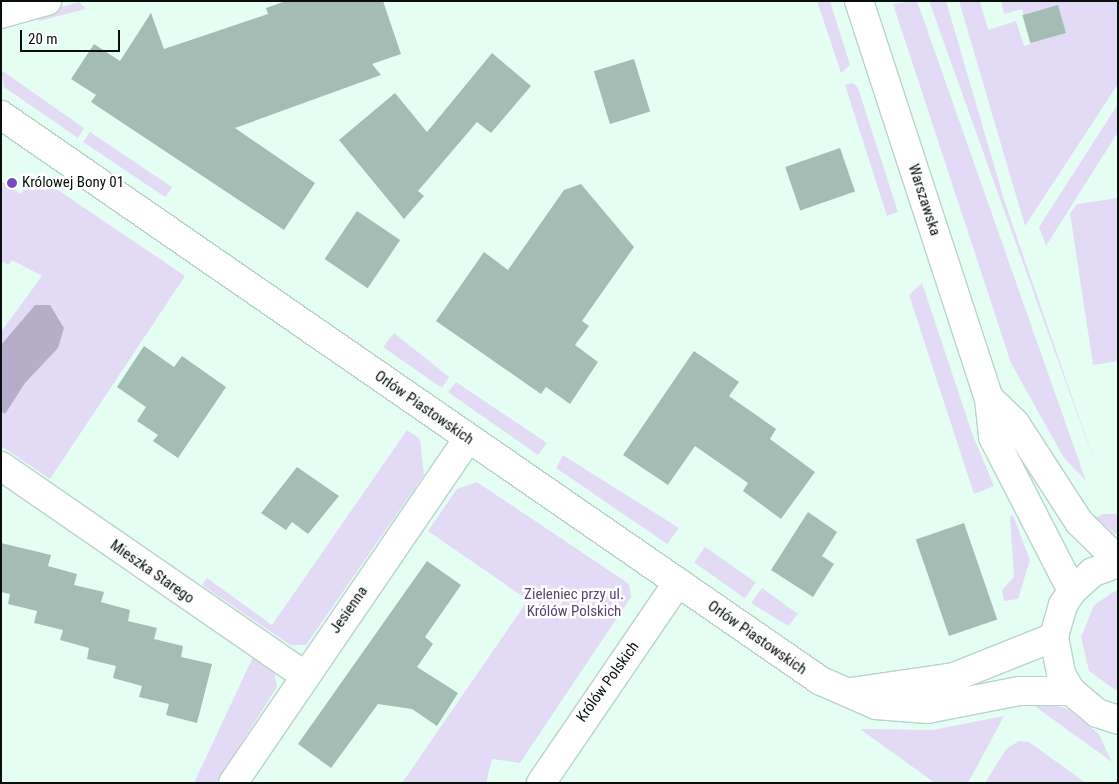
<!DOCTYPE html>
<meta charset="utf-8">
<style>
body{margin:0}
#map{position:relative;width:1119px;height:784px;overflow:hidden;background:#e4fef4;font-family:"Roboto Condensed",sans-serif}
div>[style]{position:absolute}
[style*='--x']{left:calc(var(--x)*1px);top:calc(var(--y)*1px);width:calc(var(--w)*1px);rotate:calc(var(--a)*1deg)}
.green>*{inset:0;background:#e3dbf6;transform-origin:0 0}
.forest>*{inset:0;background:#b6adcb}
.building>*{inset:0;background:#a4bdb4;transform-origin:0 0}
.roads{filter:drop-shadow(1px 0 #bad3ca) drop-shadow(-1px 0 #bad3ca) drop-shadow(0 1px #bad3ca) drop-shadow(0 -1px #bad3ca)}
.minor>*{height:28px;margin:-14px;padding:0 14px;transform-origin:14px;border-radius:14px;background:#fff}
.tertiary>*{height:28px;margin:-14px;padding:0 14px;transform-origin:14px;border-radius:14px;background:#fff}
.dots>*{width:14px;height:14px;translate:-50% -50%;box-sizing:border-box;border:2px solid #fff;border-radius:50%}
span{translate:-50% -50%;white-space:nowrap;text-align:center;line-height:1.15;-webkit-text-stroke:5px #fff;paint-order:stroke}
.poi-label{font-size:15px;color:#07100d}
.left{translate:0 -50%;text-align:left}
.street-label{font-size:15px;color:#07100d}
.park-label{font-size:15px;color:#564672}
.frame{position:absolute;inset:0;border:2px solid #07100d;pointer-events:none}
.scale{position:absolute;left:20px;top:30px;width:100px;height:22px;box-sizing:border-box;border:2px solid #07100d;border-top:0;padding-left:6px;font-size:15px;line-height:18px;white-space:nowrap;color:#07100d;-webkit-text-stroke:4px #fff;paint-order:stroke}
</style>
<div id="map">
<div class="green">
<div style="clip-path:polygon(817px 1px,830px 1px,850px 65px,841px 73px)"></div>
<div style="clip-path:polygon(917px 1px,1086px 481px,1064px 458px,1011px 363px,893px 4px)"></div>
<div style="clip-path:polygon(929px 1px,946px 1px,1005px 203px,1099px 475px)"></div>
<div style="clip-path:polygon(959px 1px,980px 2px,988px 30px,1016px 21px,1024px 46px,1032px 43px,1022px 9px,1004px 14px,1001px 1px,1118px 1px,1118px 84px,1025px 226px)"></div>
<div style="clip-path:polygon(79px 2px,86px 9px,39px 21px,35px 15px)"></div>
<div style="clip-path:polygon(1px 70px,84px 128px,78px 138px,4px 87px)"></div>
<div style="clip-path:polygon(853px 83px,858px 88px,898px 212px,887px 216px,845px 85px)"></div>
<div style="clip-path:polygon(1118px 104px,1118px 132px,1046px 246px,1039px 227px)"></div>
<div style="left:90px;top:132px;width:99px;height:12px;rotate:34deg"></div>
<div style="clip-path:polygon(1px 181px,21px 194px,28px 184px,55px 188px,185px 276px,50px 479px,1px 446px,1px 332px,42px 276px,12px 260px,9px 265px,1px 261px)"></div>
<div style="clip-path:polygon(1118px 198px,1118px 361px,1093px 365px,1070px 213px,1077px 204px)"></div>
<div style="clip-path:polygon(922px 283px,973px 436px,994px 486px,974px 494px,909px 295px)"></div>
<div style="clip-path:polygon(394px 333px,449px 377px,442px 388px,383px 347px)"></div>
<div style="clip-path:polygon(456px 382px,547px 443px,538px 455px,448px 392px)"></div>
<div style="clip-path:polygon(407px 430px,420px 439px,424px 475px,306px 645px,290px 645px,202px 585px,207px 578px,272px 625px)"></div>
<div style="clip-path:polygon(563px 455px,588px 471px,679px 528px,667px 544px,556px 468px)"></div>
<div style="clip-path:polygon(477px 482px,629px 584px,631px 597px,520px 763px,492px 759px,486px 783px,402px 783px,528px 600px,428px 531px,457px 489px)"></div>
<div style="clip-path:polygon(1103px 514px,1118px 514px,1118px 536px,1095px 518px)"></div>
<div style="clip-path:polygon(1013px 515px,1030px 560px,1018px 599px,1004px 601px,1002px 590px,1014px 577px,1010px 517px)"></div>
<div style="left:705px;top:547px;width:62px;height:19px;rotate:35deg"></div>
<div style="clip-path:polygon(762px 588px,798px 614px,788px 626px,751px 603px)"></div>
<div style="clip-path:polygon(1118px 589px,1118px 692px,1089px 671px,1081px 637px,1094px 605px)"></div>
<div style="clip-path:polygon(253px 657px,274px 672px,277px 687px,216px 783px,194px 783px)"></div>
<div style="clip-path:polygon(1029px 702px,1045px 702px,1068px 709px,1099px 734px,1112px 762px)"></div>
<div style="clip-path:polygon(1004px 716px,968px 783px,935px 783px,860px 729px,933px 730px)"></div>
<div style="clip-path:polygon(1019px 741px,1029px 742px,1086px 783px,985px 783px,1006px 749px)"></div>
</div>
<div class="forest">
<div style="clip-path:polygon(35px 305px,50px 305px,64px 328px,58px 348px,25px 383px,5px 414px,1px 411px,1px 345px)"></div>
</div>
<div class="building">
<div style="clip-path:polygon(286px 1px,383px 1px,401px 54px,372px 64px,381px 75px,235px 128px,315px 183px,284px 230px,91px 102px,96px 95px,71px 79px,94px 44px,120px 61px,151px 13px,164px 49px,268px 14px,266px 8px)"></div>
<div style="left:1058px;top:5px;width:29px;height:37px;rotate:74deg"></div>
<div style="clip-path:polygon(492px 53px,531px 86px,491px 133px,477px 122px,418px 191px,424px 196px,404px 219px,339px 140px,395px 93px,427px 132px)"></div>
<div style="left:634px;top:59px;width:55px;height:42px;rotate:73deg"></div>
<div style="left:840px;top:148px;width:46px;height:58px;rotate:71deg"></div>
<div style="clip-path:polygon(581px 184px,634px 247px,582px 321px,589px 326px,575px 345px,598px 362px,570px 404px,546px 387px,541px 394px,436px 321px,484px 252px,508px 270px,564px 190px)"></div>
<div style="left:357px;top:211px;width:52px;height:58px;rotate:34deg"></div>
<div style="clip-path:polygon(144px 346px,174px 367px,182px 356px,226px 387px,178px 458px,153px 441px,158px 435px,137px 421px,146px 407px,117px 387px)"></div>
<div style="clip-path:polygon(694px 351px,739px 382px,729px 396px,776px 429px,770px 439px,815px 472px,781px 519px,743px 491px,748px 483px,695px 446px,668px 485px,623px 455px)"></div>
<div style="clip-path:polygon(297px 467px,339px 496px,308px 534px,292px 522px,286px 530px,261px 513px)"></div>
<div style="clip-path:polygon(808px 512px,837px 532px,822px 556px,834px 564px,813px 597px,771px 570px)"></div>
<div style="left:964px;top:523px;width:102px;height:51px;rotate:71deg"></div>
<div style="clip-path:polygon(1px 543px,51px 555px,48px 566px,77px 574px,74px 585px,104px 592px,101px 602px,130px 610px,128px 621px,157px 628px,154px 639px,183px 646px,181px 657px,212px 664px,197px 723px,166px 715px,169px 704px,139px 697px,142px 686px,113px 678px,116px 666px,87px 659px,89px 648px,60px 640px,63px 630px,34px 623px,37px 611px,8px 604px,10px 594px,1px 592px)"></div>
<div style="clip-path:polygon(427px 561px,461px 585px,425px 637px,433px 644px,417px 667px,458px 693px,437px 726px,412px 709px,378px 704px,331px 768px,298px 744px)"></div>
</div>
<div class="roads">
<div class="minor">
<div style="--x:1;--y:14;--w:48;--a:-15.8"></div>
<div style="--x:1;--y:466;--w:368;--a:34.6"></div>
<div style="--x:233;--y:783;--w:417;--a:-55.7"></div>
<div style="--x:541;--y:783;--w:243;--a:-55.7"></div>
</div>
<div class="tertiary">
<div style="--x:859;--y:1;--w:418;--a:71.9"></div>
<div style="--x:989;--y:398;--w:39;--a:84"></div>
<div style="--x:993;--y:437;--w:173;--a:62.8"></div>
<div style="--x:1;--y:115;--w:996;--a:34.62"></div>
<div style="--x:821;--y:681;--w:60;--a:23.6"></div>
<div style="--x:876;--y:705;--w:51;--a:4.5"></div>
<div style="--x:927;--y:709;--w:94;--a:-11.1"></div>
<div style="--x:1019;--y:691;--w:52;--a:0"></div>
<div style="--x:989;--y:398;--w:36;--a:44"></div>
<div style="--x:1015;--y:423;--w:118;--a:57.1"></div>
<div style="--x:1079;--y:522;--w:54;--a:44.3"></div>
<div style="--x:1118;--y:563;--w:27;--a:160"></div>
<div style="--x:1093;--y:572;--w:28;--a:138"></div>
<div style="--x:1072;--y:591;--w:17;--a:123"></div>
<div style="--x:1063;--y:605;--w:33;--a:106"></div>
<div style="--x:1054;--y:637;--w:38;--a:79"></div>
<div style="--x:1061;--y:674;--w:20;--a:60"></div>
<div style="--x:1071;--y:691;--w:34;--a:40"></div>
<div style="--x:1097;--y:713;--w:22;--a:18"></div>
<div style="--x:851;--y:692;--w:104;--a:-8.3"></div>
<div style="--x:954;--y:677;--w:108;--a:-21.8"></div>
</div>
</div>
<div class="dots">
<div style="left:12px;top:183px;background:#7b49c0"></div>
</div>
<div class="poi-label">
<span class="left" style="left:22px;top:183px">Królowej Bony 01</span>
</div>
<div class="street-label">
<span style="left:924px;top:200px;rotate:72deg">Warszawska</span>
<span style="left:424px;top:408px;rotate:35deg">Orłów Piastowskich</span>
<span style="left:152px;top:572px;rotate:35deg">Mieszka Starego</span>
<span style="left:349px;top:610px;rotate:-55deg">Jesienna</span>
<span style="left:757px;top:638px;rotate:35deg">Orłów Piastowskich</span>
<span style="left:608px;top:682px;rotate:-54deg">Królów Polskich</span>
</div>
<div class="park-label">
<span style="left:574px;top:603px">Zieleniec przy ul.<br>Królów Polskich</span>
</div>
<div class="frame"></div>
<div class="scale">20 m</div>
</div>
